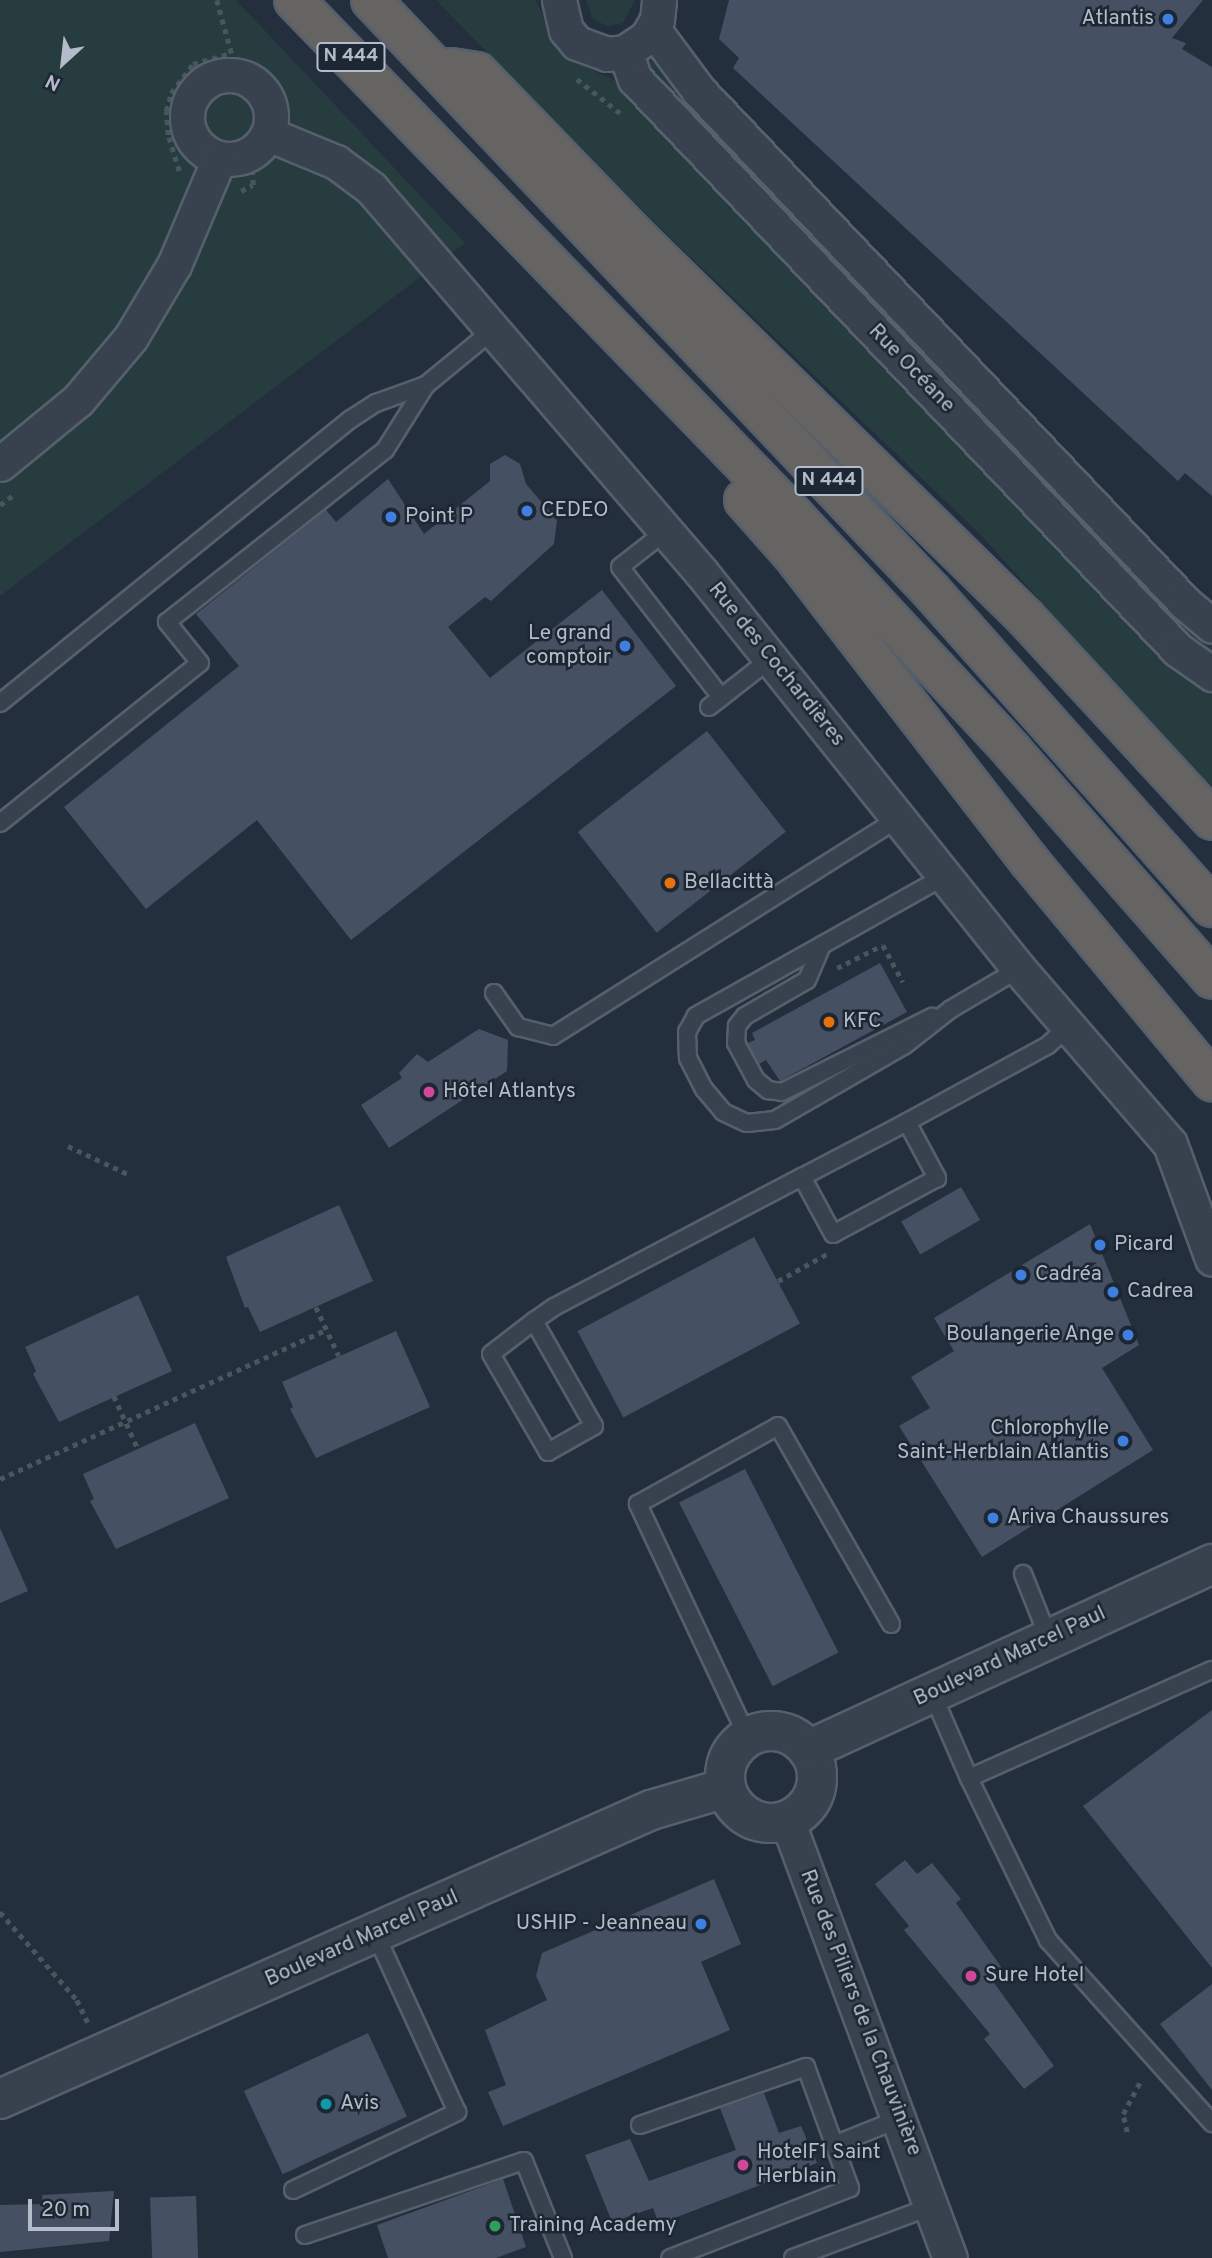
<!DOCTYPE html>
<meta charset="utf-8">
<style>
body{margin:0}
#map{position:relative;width:1212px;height:2258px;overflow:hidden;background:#242f3e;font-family:Overpass,sans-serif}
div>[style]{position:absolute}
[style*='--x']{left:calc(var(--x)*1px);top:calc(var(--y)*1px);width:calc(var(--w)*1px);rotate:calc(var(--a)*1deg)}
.green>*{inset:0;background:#263c3f}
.building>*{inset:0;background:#455162;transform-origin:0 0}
.path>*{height:4.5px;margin-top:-2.25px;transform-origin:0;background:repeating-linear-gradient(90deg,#44595c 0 5px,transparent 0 10px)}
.roads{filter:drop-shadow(2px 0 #565f6c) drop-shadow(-2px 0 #565f6c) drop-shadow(0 2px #565f6c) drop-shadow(0 -2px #565f6c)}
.service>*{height:16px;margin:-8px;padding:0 8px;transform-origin:8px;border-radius:8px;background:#38414e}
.minor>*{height:33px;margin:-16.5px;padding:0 16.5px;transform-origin:16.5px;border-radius:16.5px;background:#38414e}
.minor>.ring{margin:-16.5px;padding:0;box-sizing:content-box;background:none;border:33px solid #38414e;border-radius:50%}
.tertiary>*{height:38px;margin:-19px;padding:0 19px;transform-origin:19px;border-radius:19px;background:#38414e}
.tertiary>.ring{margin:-19px;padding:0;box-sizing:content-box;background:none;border:38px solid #38414e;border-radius:50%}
.trunk>*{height:38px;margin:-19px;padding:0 19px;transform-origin:19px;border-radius:19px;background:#656462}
.dots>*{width:19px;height:19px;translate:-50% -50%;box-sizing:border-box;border:4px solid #1d2633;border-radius:50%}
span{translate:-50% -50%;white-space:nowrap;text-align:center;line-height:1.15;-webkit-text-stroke:5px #1d2633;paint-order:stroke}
.shield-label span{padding:2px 5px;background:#1d2633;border:2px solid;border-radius:5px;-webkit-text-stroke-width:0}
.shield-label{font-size:19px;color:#b4bcc9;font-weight:700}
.poi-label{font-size:21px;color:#b4bcc9}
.right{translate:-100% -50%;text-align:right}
.left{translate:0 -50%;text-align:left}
.street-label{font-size:21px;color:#b4bcc9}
.north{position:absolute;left:28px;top:28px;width:70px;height:70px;-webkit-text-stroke:5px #1d2633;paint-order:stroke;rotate:207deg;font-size:19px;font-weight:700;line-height:28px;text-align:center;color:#b4bcc9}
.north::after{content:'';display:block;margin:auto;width:24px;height:32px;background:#b4bcc9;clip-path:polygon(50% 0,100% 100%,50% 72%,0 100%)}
.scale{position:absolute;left:28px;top:2199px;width:91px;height:32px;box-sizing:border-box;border:4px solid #b4bcc9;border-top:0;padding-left:9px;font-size:21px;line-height:24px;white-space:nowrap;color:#b4bcc9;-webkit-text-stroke:5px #1d2633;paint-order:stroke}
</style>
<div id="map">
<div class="green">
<div style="clip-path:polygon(0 0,236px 0,465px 243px,0 596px)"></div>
<div style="clip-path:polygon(436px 0,535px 0,561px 48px,586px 67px,614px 80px,647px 111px,1151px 649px,1212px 695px,1212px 791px,981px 535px,656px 224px)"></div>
<div style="clip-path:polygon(586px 0,634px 0,634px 2px,623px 23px,607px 26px,593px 19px)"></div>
<div style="clip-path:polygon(649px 58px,1192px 629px,1212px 644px,1212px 657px,1181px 634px,645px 67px)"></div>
</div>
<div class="building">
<div style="clip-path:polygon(729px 0,1203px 0,1172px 38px,1186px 43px,1182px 49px,1212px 67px,1212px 496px,1185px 473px,1178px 481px,733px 68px,739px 58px,719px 39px)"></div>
<div style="clip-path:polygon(505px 455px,520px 464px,526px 484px,557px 520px,554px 544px,491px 601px,485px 597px,448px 627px,490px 678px,602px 590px,676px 686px,351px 940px,257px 820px,146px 909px,64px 807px,239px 666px,196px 614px,326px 510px,336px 522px,388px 479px,424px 534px,490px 481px,490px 464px)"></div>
<div style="left:707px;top:731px;width:128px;height:164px;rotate:52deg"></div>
<div style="clip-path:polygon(880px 963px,907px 1012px,780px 1081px,766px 1060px,759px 1064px,748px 1043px,755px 1040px,752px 1033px)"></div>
<div style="clip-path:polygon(479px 1029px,508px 1040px,507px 1071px,389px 1148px,361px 1105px,402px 1078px,399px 1073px,417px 1054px,428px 1062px)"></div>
<div style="left:961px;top:1187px;width:38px;height:69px;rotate:60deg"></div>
<div style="clip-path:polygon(339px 1205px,373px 1281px,260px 1332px,248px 1307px,245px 1308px,226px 1257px)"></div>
<div style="clip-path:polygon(1090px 1224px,1139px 1345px,1102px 1368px,1153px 1450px,982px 1557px,899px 1426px,930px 1408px,911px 1377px,954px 1351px,934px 1318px)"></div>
<div style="left:754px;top:1237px;width:98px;height:200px;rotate:62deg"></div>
<div style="clip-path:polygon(138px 1295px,172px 1371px,59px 1422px,33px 1374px,36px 1371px,25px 1347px)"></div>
<div style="clip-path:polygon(396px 1331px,430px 1407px,316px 1458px,290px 1409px,293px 1407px,282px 1382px)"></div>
<div style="clip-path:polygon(195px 1423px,229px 1498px,116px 1549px,90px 1501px,94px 1499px,83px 1474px)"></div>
<div style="left:745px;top:1469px;width:206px;height:74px;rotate:63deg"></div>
<div style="clip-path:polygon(0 1528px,28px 1591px,0 1603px)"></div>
<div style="clip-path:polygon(1212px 1710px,1212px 1968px,1083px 1806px)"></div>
<div style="clip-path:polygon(905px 1860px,917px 1874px,932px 1863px,961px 1899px,956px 1903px,1004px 1971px,992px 1980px,1054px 2066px,1024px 2089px,984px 2039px,990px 2034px,904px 1930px,909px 1926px,875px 1884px)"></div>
<div style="clip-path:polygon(714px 1879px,741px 1944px,701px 1962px,730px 2030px,503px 2126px,488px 2092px,506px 2085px,485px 2030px,547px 2000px,536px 1976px,542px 1953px)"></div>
<div style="clip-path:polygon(1212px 1984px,1212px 2090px,1160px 2024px)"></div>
<div style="left:368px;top:2033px;width:92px;height:137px;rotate:65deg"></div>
<div style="clip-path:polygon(764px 2093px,779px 2133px,801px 2126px,817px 2163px,659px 2224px,653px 2208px,612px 2222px,585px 2155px,630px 2139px,649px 2181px,736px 2150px,720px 2108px)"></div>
<div style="clip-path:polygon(503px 2179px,526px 2247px,496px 2258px,388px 2258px,377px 2225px)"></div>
<div style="clip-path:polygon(114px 2191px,109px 2241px,0 2252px,0 2205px,43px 2204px,42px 2195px)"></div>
<div style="left:196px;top:2196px;width:62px;height:46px;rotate:88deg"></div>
</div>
<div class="path">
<div style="--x:217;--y:0;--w:79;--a:74.6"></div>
<div style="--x:577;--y:79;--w:55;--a:38.3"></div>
<div style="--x:179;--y:171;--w:38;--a:-107"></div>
<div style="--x:168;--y:135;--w:24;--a:-95"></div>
<div style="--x:166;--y:111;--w:19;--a:-74"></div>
<div style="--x:171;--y:93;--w:36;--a:-53"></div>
<div style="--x:193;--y:64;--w:40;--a:-16"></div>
<div style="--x:241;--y:191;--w:13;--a:-27"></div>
<div style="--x:253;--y:185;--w:20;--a:-93"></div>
<div style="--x:0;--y:505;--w:20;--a:-37"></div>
<div style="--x:837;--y:968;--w:51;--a:-26.6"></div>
<div style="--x:883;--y:945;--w:42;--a:61.6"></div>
<div style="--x:68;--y:1146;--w:68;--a:25.1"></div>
<div style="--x:778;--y:1281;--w:56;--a:-28.9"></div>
<div style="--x:316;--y:1307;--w:54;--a:64.9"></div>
<div style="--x:114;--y:1396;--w:58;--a:65.6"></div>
<div style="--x:0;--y:1479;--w:360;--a:-24.6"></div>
<div style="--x:0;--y:1912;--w:117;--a:48.8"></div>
<div style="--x:77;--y:2000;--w:25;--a:64"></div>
<div style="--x:1127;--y:2132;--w:18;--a:-103"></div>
<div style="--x:1123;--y:2114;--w:40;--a:-62"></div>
</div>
<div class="roads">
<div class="service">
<div style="--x:666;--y:531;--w:58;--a:142"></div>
<div style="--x:620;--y:567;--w:165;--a:52.2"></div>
<div style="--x:0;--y:703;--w:452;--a:-39"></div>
<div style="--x:351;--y:419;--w:30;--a:-33"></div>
<div style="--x:376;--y:403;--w:53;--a:-19.8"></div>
<div style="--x:709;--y:707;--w:76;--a:-38.1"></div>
<div style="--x:0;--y:823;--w:256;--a:-38.7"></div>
<div style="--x:200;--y:663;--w:53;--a:-128.8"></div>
<div style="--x:167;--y:622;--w:278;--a:-38.3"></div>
<div style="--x:385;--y:450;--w:77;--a:-57.8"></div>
<div style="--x:426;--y:385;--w:87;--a:-39.4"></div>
<div style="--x:945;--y:876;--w:286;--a:150.7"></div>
<div style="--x:696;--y:1016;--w:18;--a:119"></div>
<div style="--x:687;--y:1032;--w:26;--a:88"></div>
<div style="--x:688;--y:1058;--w:35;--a:63"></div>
<div style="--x:704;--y:1089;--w:30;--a:50"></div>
<div style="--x:723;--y:1112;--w:26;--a:25"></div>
<div style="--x:747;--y:1123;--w:28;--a:-6"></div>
<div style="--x:775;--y:1120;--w:150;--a:-30"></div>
<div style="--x:905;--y:1045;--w:58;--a:-38"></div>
<div style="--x:951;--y:1009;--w:79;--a:-30.5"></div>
<div style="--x:822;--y:945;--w:38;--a:113"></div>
<div style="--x:807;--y:980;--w:72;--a:149.9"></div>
<div style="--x:745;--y:1016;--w:13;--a:129"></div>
<div style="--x:737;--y:1026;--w:17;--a:93"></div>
<div style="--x:736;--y:1043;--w:42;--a:61.6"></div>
<div style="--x:756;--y:1080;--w:16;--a:40"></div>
<div style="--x:768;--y:1090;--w:14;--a:8"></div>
<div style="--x:782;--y:1092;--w:168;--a:-26.6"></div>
<div style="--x:494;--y:993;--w:42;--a:54.8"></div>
<div style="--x:518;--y:1027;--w:36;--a:14"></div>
<div style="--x:553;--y:1036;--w:409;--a:-32.2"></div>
<div style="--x:907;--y:1122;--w:64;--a:61.8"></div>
<div style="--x:937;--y:1178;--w:118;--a:151.7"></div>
<div style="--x:833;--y:1234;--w:65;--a:-118.5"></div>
<div style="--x:802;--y:1177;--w:119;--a:-27.6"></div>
<div style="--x:907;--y:1122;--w:161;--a:-28.6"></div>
<div style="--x:1048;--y:1045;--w:28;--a:-42"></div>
<div style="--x:534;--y:1321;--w:121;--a:60.3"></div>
<div style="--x:594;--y:1426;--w:53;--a:150.5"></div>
<div style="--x:548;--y:1452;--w:113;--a:-120.2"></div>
<div style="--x:491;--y:1354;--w:54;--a:-37.5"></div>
<div style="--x:534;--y:1321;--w:24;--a:-35"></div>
<div style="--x:554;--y:1307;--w:280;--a:-27.7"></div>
<div style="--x:1023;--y:1574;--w:70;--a:68.2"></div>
<div style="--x:932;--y:1693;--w:93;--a:66.5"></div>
<div style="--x:969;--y:1778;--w:266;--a:-24"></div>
<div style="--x:748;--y:1738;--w:259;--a:-115.2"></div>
<div style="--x:638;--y:1504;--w:160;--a:-29.1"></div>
<div style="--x:778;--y:1426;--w:228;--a:60.3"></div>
<div style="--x:969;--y:1778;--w:180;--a:64"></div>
<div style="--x:1048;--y:1940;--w:246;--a:48.1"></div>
<div style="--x:640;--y:2125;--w:176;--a:-19.3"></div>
<div style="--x:806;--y:2067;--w:129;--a:70"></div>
<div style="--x:850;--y:2188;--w:193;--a:158.7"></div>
<div style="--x:834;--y:2145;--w:70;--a:-21.8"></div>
<div style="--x:293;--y:2190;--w:182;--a:-25.4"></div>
<div style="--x:457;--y:2112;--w:197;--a:-114.6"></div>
<div style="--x:305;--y:2235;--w:231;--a:-18.7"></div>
<div style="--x:524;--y:2161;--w:105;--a:68.1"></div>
<div style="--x:793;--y:2258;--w:148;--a:-20.5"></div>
</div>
<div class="minor">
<div style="--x:559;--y:0;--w:31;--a:77"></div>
<div style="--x:566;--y:30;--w:17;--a:50"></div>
<div style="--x:577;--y:43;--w:32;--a:20"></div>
<div style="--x:607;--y:54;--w:18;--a:-6"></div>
<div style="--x:625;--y:52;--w:27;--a:-34"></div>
<div style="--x:647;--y:37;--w:20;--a:-60"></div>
<div style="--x:657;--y:20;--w:20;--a:-84"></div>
<div style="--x:653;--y:29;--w:77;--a:53.4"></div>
<div style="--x:699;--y:91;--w:706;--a:46.49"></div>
<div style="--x:1185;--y:603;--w:35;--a:40"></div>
<div style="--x:625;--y:52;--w:29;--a:70"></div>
<div style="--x:635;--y:79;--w:788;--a:46.44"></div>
<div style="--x:1178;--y:650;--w:42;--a:35.2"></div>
<div class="ring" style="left:187px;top:75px;width:51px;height:51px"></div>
<div style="--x:268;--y:134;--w:74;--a:22.4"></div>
<div style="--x:336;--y:162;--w:44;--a:36.6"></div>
<div style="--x:371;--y:188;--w:506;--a:49.33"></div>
<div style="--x:701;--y:572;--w:509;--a:51.31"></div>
<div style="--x:1019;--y:969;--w:231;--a:49.2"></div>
<div style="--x:1170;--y:1144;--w:122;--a:69.9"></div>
<div style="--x:0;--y:464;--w:101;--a:-39.4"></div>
<div style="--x:78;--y:400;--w:82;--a:-49.9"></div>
<div style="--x:131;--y:337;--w:84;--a:-59.2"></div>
<div style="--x:174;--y:265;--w:115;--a:-67"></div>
<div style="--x:787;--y:1820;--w:467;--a:69.6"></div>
</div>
<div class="tertiary">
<div class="ring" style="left:725px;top:1731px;width:54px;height:54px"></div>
<div style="--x:808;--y:1750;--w:445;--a:-24.7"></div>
<div style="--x:0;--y:2099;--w:712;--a:-23.94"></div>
<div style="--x:651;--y:1810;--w:78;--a:-16.3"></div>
</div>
<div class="trunk">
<div style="--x:294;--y:0;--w:719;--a:45.9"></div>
<div style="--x:794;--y:516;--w:321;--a:47.1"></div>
<div style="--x:1012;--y:751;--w:303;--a:48.7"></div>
<div style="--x:371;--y:0;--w:816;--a:46.54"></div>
<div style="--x:932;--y:592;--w:421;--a:48.4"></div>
<div style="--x:451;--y:68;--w:26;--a:9"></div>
<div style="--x:477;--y:72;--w:228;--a:45.9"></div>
<div style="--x:636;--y:236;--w:545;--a:44.4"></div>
<div style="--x:1025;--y:617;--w:276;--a:47.3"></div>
<div style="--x:744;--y:500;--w:72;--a:48.4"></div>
<div style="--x:792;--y:554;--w:389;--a:52.3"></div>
<div style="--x:1030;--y:862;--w:285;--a:50.3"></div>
</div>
</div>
<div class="dots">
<div style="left:1168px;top:19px;background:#3f7fe0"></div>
<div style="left:527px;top:511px;background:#3f7fe0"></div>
<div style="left:391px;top:517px;background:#3f7fe0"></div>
<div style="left:625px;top:646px;background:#3f7fe0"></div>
<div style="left:670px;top:883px;background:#e8710a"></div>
<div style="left:829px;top:1022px;background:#e8710a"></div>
<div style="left:429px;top:1092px;background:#d1479c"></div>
<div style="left:1100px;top:1245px;background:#3f7fe0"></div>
<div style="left:1021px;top:1275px;background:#3f7fe0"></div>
<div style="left:1113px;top:1292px;background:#3f7fe0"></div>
<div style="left:1128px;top:1335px;background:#3f7fe0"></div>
<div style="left:1123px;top:1441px;background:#3f7fe0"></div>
<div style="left:993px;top:1518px;background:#3f7fe0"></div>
<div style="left:701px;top:1924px;background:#3f7fe0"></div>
<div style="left:971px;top:1976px;background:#d1479c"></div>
<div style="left:326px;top:2104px;background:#0f9aa8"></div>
<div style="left:743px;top:2165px;background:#d1479c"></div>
<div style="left:495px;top:2226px;background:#2e9e5b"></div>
</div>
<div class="shield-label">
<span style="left:351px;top:57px">N 444</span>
<span style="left:829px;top:481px">N 444</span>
</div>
<div class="poi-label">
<span class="right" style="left:1154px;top:19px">Atlantis</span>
<span class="left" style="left:541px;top:511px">CEDEO</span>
<span class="left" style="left:405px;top:517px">Point P</span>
<span class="right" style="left:611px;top:646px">Le grand<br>comptoir</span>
<span class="left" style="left:684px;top:883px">Bellacittà</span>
<span class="left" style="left:843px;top:1022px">KFC</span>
<span class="left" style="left:443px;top:1092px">Hôtel Atlantys</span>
<span class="left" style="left:1114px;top:1245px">Picard</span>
<span class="left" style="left:1035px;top:1275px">Cadréa</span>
<span class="left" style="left:1127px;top:1292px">Cadrea</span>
<span class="right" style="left:1114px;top:1335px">Boulangerie Ange</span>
<span class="right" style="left:1109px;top:1441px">Chlorophylle<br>Saint-Herblain Atlantis</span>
<span class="left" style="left:1007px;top:1518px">Ariva Chaussures</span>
<span class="right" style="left:687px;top:1924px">USHIP - Jeanneau</span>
<span class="left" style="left:985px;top:1976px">Sure Hotel</span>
<span class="left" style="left:340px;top:2104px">Avis</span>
<span class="left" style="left:757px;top:2165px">HotelF1 Saint<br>Herblain</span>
<span class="left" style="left:509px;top:2226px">Training Academy</span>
</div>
<div class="street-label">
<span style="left:911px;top:369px;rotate:46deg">Rue Océane</span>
<span style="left:776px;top:665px;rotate:51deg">Rue des Cochardières</span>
<span style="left:1010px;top:1657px;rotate:-25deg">Boulevard Marcel Paul</span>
<span style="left:362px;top:1939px;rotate:-24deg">Boulevard Marcel Paul</span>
<span style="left:860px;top:2013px;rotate:69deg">Rue des Piliers de la Chauvinière</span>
</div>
<div class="north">N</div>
<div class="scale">20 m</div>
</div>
